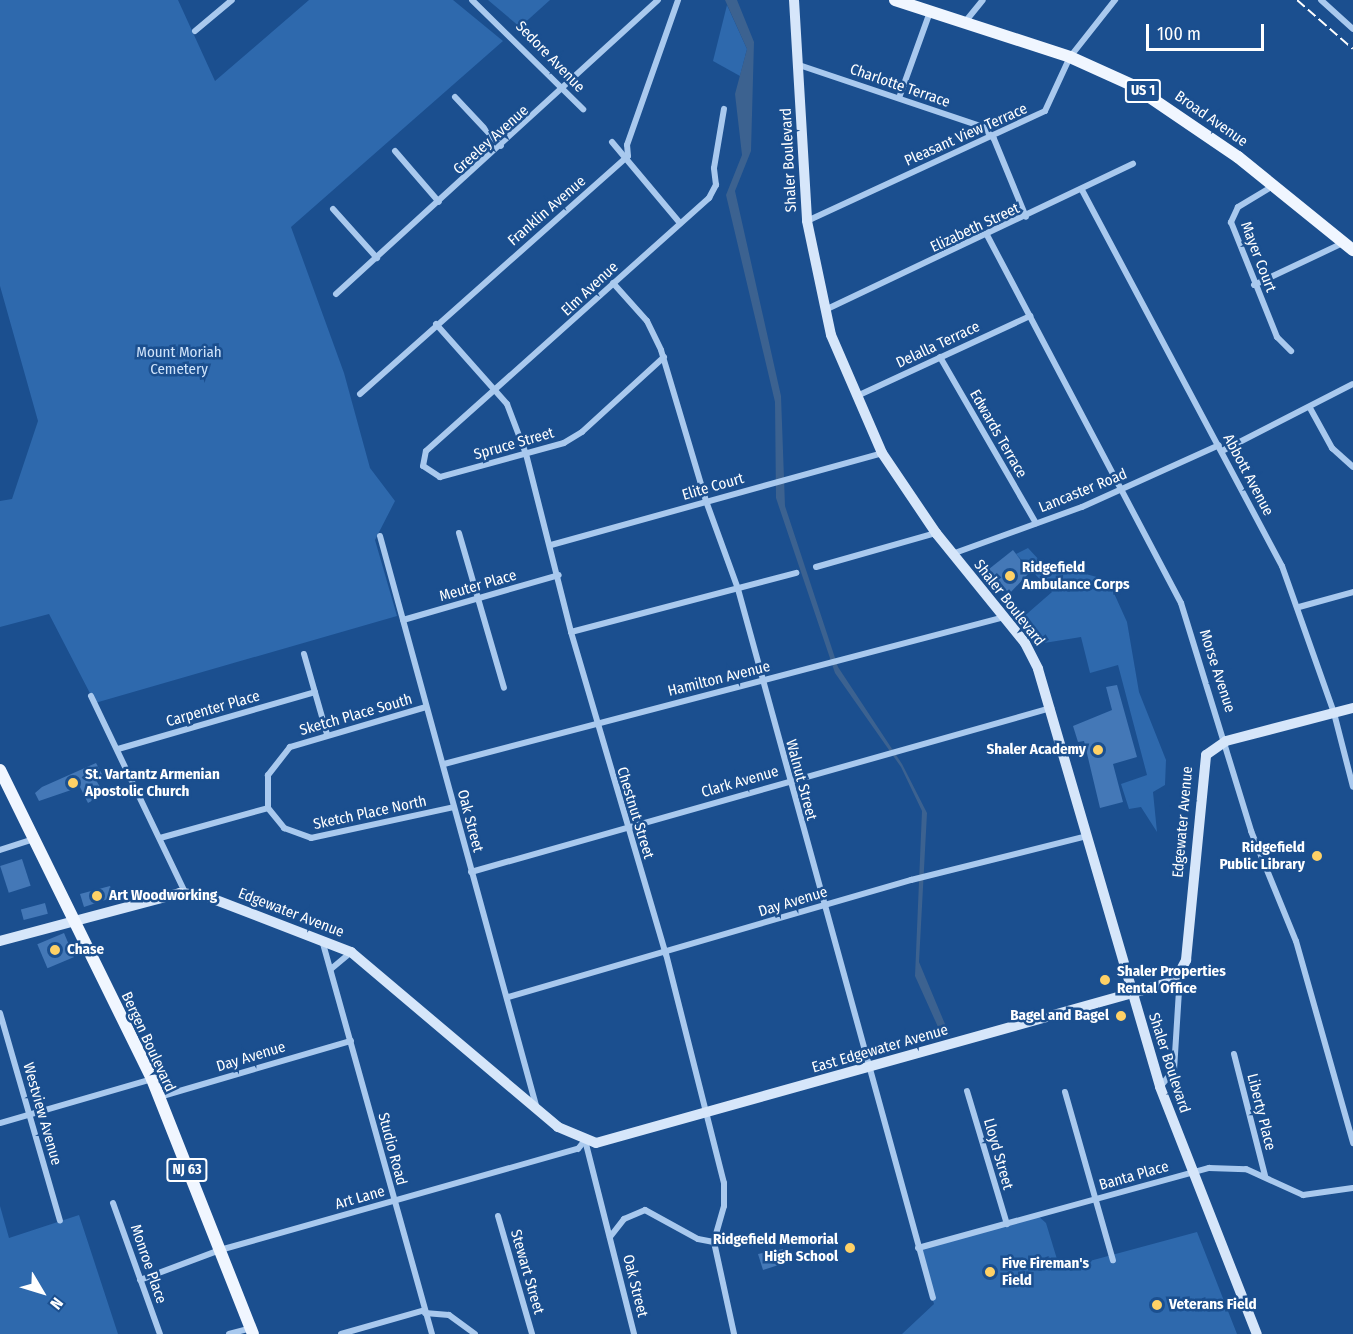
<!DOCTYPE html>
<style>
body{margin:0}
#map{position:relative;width:1353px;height:1334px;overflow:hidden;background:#1b4f8f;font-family:"Fira Sans Condensed",sans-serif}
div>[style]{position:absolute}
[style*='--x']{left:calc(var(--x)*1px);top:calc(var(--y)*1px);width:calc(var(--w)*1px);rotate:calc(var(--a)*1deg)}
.green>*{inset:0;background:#2e69ad}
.water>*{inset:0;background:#3c6290}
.building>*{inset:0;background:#4478b7;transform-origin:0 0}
.street>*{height:6px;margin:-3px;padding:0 3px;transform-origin:3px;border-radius:3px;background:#a9c9ee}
.secondary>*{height:10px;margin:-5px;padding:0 5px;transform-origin:5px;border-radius:5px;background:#d6e6fa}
.primary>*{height:12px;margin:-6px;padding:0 6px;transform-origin:6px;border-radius:6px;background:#f0f6ff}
.rail>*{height:2px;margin-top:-1px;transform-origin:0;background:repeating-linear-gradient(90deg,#fff 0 10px,transparent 0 14.5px)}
.dots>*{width:16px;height:16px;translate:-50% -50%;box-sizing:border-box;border:3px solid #1b4f8f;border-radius:50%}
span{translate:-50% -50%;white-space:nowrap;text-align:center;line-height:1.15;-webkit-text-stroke:5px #1b4f8f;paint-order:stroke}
.shield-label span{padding:2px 4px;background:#1b4f8f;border:2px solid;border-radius:4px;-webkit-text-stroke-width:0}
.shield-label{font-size:14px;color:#fff;font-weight:700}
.street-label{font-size:15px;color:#fff}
.park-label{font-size:15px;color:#cfe3fa}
.poi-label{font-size:15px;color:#fff;font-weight:700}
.left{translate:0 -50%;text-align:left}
.right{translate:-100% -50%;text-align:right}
.north{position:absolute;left:12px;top:1262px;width:60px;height:60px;-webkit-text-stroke:4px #1b4f8f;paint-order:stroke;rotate:128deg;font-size:16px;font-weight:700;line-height:24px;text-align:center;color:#fff}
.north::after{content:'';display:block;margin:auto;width:21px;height:27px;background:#fff;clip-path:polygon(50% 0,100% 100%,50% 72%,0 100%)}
.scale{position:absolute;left:1146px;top:24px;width:118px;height:27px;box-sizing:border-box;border:3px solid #fff;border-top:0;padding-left:8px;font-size:18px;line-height:21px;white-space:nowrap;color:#fff;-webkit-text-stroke:4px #1b4f8f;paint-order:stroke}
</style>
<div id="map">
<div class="green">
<div style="clip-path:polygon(0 0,178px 0,215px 81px,309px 0,453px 0,503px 41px,291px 227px,344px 373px,370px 468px,395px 501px,375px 540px,397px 616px,95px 703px,49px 614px,0 627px,0 501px,12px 499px,38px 421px,0 286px)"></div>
<div style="clip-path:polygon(488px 0,550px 0,520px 27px)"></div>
<div style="clip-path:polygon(727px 5px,747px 49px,740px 76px,713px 61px)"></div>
<div style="clip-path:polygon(1028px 548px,1041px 562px,1108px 580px,1127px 622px,1139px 692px,1166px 760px,1165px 785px,1153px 792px,1157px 832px,1141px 807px,1129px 809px,1121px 784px,1147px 775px,1118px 665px,1090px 673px,1081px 637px,1038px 644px,1021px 619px,1052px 592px,1016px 554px)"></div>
<div style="clip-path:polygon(0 1206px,9px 1238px,79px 1215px,118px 1334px,0 1334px)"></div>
<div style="clip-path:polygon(1036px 1214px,1046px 1223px,1060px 1269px,1197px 1232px,1237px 1334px,902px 1334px,934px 1304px,918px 1248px)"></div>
</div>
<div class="water">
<div style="clip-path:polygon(725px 0,737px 0,754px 42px,751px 151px,735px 191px,781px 396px,785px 506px,838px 667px,902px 764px,927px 813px,919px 962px,950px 1036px,943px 1038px,915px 976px,922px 811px,901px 767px,835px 673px,776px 498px,775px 402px,726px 195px,742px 155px,735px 94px,747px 49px)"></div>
</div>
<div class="building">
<div style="clip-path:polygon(1013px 550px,1030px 572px,1009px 594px,989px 569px)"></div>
<div style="clip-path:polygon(1117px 685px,1137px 757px,1113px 764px,1123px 802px,1100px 808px,1084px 741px,1078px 742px,1073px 726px,1112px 710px,1106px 687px)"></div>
<div style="clip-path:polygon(96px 763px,103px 776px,96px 780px,104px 794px,88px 803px,80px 787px,39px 801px,35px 793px,42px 787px)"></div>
<div style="left:22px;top:859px;width:28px;height:23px;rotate:72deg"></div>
<div style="clip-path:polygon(110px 886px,114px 897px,84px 907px,80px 894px)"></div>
<div style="left:45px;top:903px;width:11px;height:25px;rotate:75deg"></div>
<div style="left:64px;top:933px;width:26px;height:29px;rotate:67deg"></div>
<div style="clip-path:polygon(788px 1248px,791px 1261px,763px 1270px,758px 1254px)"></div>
</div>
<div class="street">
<div style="--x:472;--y:0;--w:156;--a:44.5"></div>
<div style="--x:1321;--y:0;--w:43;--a:42.2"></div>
<div style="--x:965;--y:22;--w:28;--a:-51"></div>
<div style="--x:195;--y:31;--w:48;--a:-40"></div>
<div style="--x:799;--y:65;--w:194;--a:18.6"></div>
<div style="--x:983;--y:127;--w:16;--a:47"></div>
<div style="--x:994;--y:139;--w:84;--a:67.7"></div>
<div style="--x:455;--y:97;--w:67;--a:46.8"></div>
<div style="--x:899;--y:98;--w:91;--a:-70.2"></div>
<div style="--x:612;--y:142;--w:106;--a:50"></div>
<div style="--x:395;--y:151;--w:67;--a:49.2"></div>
<div style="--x:1273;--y:186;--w:41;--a:149"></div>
<div style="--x:1238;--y:207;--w:17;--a:115"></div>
<div style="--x:1231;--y:222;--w:124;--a:68.2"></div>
<div style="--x:1277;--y:337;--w:20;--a:45"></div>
<div style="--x:1082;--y:190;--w:426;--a:62"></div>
<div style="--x:1282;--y:566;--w:156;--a:70.5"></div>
<div style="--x:1334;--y:713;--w:76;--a:75.6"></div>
<div style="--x:333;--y:209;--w:66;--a:48.1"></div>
<div style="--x:807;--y:221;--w:262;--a:-24.8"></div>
<div style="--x:1045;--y:111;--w:60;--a:-65.2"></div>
<div style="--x:1070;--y:57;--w:73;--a:-51.7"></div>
<div style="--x:987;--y:235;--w:416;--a:62.2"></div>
<div style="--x:1181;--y:603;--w:239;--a:72.9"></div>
<div style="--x:1251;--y:831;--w:119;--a:67.8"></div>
<div style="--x:1296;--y:941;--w:210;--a:74.2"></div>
<div style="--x:613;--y:283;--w:51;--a:48.2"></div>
<div style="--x:647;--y:321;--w:32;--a:64"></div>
<div style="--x:661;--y:350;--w:158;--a:73.4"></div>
<div style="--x:706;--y:501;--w:94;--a:70"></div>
<div style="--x:738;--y:589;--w:735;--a:74.62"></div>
<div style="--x:1254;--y:285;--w:98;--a:-25.3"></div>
<div style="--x:336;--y:294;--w:436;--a:-42.4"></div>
<div style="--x:825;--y:310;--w:341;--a:-25.4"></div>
<div style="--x:436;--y:324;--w:107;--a:48.4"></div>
<div style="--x:507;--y:404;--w:53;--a:69.2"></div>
<div style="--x:526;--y:454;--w:184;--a:75.8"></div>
<div style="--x:571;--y:632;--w:336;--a:73.6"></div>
<div style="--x:666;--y:954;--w:236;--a:75.8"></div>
<div style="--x:724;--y:1183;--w:23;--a:90"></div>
<div style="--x:724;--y:1206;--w:37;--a:106"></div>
<div style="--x:714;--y:1242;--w:94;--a:77.7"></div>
<div style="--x:664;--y:357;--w:111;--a:137.6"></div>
<div style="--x:582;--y:432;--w:21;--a:149"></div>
<div style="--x:564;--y:443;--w:129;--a:164.7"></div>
<div style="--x:440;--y:477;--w:20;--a:-147"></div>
<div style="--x:423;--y:466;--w:15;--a:-79"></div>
<div style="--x:426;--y:451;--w:380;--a:-41.8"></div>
<div style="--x:709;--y:198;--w:15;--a:-62"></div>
<div style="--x:716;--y:185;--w:17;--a:-97"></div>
<div style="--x:714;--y:168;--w:60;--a:-80.4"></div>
<div style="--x:940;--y:357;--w:192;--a:60"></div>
<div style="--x:360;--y:394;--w:358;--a:-41.6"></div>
<div style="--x:628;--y:156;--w:11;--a:-95"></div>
<div style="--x:627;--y:145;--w:154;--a:-70.6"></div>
<div style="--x:857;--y:396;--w:191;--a:-24.8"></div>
<div style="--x:1310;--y:408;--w:46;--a:61.2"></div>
<div style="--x:1332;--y:448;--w:28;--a:42"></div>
<div style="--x:1222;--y:451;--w:147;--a:-27.1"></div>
<div style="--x:459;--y:533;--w:161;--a:73.8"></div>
<div style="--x:380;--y:536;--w:594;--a:74.68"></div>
<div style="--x:551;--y:545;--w:344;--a:-15.5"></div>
<div style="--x:952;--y:554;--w:138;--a:-19.9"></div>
<div style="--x:1082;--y:507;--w:150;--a:-24.3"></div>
<div style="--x:816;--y:567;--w:125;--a:-15.8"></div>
<div style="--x:1299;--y:607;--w:56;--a:-15.5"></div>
<div style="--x:403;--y:620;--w:162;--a:-16.1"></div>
<div style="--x:571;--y:632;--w:233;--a:-14.7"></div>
<div style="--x:304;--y:654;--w:83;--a:74"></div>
<div style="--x:91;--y:696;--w:217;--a:64.4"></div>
<div style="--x:426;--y:707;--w:142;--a:163.6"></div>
<div style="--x:290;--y:747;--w:36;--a:128"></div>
<div style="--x:268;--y:775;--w:33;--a:90"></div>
<div style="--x:268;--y:808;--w:26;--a:51"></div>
<div style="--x:284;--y:828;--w:29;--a:20"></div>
<div style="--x:311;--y:838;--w:146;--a:-12.2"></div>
<div style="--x:118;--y:749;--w:205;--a:-16.1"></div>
<div style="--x:444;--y:764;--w:576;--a:-14.69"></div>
<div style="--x:160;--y:838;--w:112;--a:-15.5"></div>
<div style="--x:0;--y:850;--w:36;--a:-18"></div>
<div style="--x:471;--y:872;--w:603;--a:-15.79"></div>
<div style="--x:322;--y:940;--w:409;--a:74.4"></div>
<div style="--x:331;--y:969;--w:25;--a:-40"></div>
<div style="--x:508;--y:997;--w:420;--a:-16.2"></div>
<div style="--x:911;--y:880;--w:181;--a:-14"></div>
<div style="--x:0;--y:1013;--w:216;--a:73.9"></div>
<div style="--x:1234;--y:1054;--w:126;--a:75.7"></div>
<div style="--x:1160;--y:1087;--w:22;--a:-51"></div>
<div style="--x:1174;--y:1070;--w:95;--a:-86.4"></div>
<div style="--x:967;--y:1091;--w:139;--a:73.3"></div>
<div style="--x:1065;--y:1092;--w:175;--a:74.1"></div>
<div style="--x:159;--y:1097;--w:200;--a:-16.3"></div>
<div style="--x:0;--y:1123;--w:158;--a:-16.1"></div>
<div style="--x:113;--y:1203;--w:139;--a:70.3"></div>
<div style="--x:498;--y:1216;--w:123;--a:73.9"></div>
<div style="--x:610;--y:1237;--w:23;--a:-52"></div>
<div style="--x:624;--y:1219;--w:23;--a:-23"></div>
<div style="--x:645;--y:1210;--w:60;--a:28.7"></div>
<div style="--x:698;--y:1239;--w:16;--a:11"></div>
<div style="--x:918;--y:1248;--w:302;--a:-15.4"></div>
<div style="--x:1209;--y:1168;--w:37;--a:2"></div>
<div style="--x:1246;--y:1169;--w:63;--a:24.5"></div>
<div style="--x:1303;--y:1195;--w:50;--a:-8"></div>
<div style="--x:140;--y:1280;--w:85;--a:-20.6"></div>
<div style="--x:220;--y:1250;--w:372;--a:-15.8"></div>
<div style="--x:578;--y:1149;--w:11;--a:-52"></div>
<div style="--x:585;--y:1140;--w:200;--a:75.8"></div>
<div style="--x:425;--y:1313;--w:24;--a:5"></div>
<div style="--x:449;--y:1315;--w:32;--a:36"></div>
<div style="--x:229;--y:1334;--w:23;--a:-15"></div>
<div style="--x:341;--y:1334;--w:87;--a:-15.9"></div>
</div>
<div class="secondary">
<div style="--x:794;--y:0;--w:221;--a:86.6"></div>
<div style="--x:807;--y:221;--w:116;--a:78.1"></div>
<div style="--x:831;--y:335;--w:129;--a:66.6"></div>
<div style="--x:882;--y:453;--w:97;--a:56"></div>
<div style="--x:936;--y:533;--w:141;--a:51"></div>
<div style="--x:1025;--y:643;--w:29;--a:63"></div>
<div style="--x:1038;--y:669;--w:435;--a:73.7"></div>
<div style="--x:1160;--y:1087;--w:265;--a:68.6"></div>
<div style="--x:0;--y:941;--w:186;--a:-14.9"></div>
<div style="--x:180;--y:893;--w:23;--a:5"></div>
<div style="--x:203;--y:895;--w:159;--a:21.1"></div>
<div style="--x:351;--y:952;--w:271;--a:40.2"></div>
<div style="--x:558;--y:1127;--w:41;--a:22.8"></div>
<div style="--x:596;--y:1143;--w:601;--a:-15.63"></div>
<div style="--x:1175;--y:981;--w:24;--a:-62"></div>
<div style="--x:1186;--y:960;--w:206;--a:-84.4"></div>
<div style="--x:1206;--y:755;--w:24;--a:-35"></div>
<div style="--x:1226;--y:741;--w:131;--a:-14.6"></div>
</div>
<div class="primary">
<div style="--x:895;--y:0;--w:184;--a:18"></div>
<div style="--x:1070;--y:57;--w:68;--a:24.3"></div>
<div style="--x:1132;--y:85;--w:128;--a:34.2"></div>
<div style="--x:1238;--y:157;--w:148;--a:39"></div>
<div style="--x:0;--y:770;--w:344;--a:63.8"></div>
<div style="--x:152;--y:1079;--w:274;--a:68.4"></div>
</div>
<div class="rail">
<div style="--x:1297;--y:0;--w:74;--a:41.2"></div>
</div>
<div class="dots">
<div style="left:1010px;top:576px;background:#ffd166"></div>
<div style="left:1098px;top:750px;background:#ffd166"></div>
<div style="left:73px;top:783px;background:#ffd166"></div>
<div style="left:1317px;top:856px;background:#ffd166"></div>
<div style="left:97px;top:896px;background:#ffd166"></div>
<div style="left:55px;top:950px;background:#ffd166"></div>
<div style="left:1105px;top:980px;background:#ffd166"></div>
<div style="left:1121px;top:1016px;background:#ffd166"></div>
<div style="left:850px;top:1248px;background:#ffd166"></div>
<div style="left:990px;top:1272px;background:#ffd166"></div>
<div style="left:1157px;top:1305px;background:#ffd166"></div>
</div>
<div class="shield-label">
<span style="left:1143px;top:91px">US 1</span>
<span style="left:187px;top:1170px">NJ 63</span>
</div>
<div class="street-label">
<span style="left:550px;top:57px;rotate:46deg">Sedore Avenue</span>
<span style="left:900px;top:86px;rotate:19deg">Charlotte Terrace</span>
<span style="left:1211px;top:119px;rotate:35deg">Broad Avenue</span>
<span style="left:966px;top:135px;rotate:-24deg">Pleasant View Terrace</span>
<span style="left:491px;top:140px;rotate:-42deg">Greeley Avenue</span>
<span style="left:789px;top:160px;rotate:-93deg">Shaler Boulevard</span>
<span style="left:547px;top:211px;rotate:-41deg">Franklin Avenue</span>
<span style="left:975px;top:228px;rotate:-25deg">Elizabeth Street</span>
<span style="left:1258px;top:257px;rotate:69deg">Mayer Court</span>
<span style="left:590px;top:289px;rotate:-43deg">Elm Avenue</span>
<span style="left:938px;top:345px;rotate:-25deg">Delalla Terrace</span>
<span style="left:998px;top:434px;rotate:60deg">Edwards Terrace</span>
<span style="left:514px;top:444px;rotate:-16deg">Spruce Street</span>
<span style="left:1248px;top:475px;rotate:62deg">Abbott Avenue</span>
<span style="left:713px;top:487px;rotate:-16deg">Elite Court</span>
<span style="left:1083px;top:491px;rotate:-22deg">Lancaster Road</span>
<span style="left:478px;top:586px;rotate:-16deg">Meuter Place</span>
<span style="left:1009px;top:603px;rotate:52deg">Shaler Boulevard</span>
<span style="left:1217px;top:671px;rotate:72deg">Morse Avenue</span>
<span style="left:719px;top:679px;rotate:-14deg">Hamilton Avenue</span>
<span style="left:213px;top:709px;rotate:-16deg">Carpenter Place</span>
<span style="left:356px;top:715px;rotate:-16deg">Sketch Place South</span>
<span style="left:801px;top:780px;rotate:75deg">Walnut Street</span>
<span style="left:740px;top:782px;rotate:-16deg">Clark Avenue</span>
<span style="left:370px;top:813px;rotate:-12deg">Sketch Place North</span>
<span style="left:635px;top:813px;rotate:73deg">Chestnut Street</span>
<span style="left:470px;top:821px;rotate:75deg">Oak Street</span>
<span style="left:1183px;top:822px;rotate:-85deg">Edgewater Avenue</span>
<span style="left:793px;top:902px;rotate:-17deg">Day Avenue</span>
<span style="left:291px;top:913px;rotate:21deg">Edgewater Avenue</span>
<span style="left:148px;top:1042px;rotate:65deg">Bergen Boulevard</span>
<span style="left:880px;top:1049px;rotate:-16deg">East Edgewater Avenue</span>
<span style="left:251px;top:1057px;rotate:-17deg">Day Avenue</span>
<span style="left:1169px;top:1063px;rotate:72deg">Shaler Boulevard</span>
<span style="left:1261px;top:1112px;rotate:76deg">Liberty Place</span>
<span style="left:42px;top:1114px;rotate:74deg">Westview Avenue</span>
<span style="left:392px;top:1149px;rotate:75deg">Studio Road</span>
<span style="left:998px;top:1154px;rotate:74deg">Lloyd Street</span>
<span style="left:1134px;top:1176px;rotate:-16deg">Banta Place</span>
<span style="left:360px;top:1198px;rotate:-16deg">Art Lane</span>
<span style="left:148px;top:1264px;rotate:71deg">Monroe Place</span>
<span style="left:527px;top:1272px;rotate:74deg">Stewart Street</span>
<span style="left:635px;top:1286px;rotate:76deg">Oak Street</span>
</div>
<div class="park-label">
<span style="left:179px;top:361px">Mount Moriah<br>Cemetery</span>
</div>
<div class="poi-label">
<span class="left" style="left:1022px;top:576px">Ridgefield<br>Ambulance Corps</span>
<span class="right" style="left:1086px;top:750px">Shaler Academy</span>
<span class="left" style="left:85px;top:783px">St. Vartantz Armenian<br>Apostolic Church</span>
<span class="right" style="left:1305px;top:856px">Ridgefield<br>Public Library</span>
<span class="left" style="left:109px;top:896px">Art Woodworking</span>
<span class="left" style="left:67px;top:950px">Chase</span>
<span class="left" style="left:1117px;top:980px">Shaler Properties<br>Rental Office</span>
<span class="right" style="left:1109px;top:1016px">Bagel and Bagel</span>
<span class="right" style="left:838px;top:1248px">Ridgefield Memorial<br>High School</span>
<span class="left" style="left:1002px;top:1272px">Five Fireman's<br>Field</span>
<span class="left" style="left:1169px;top:1305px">Veterans Field</span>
</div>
<div class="north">N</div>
<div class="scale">100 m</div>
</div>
